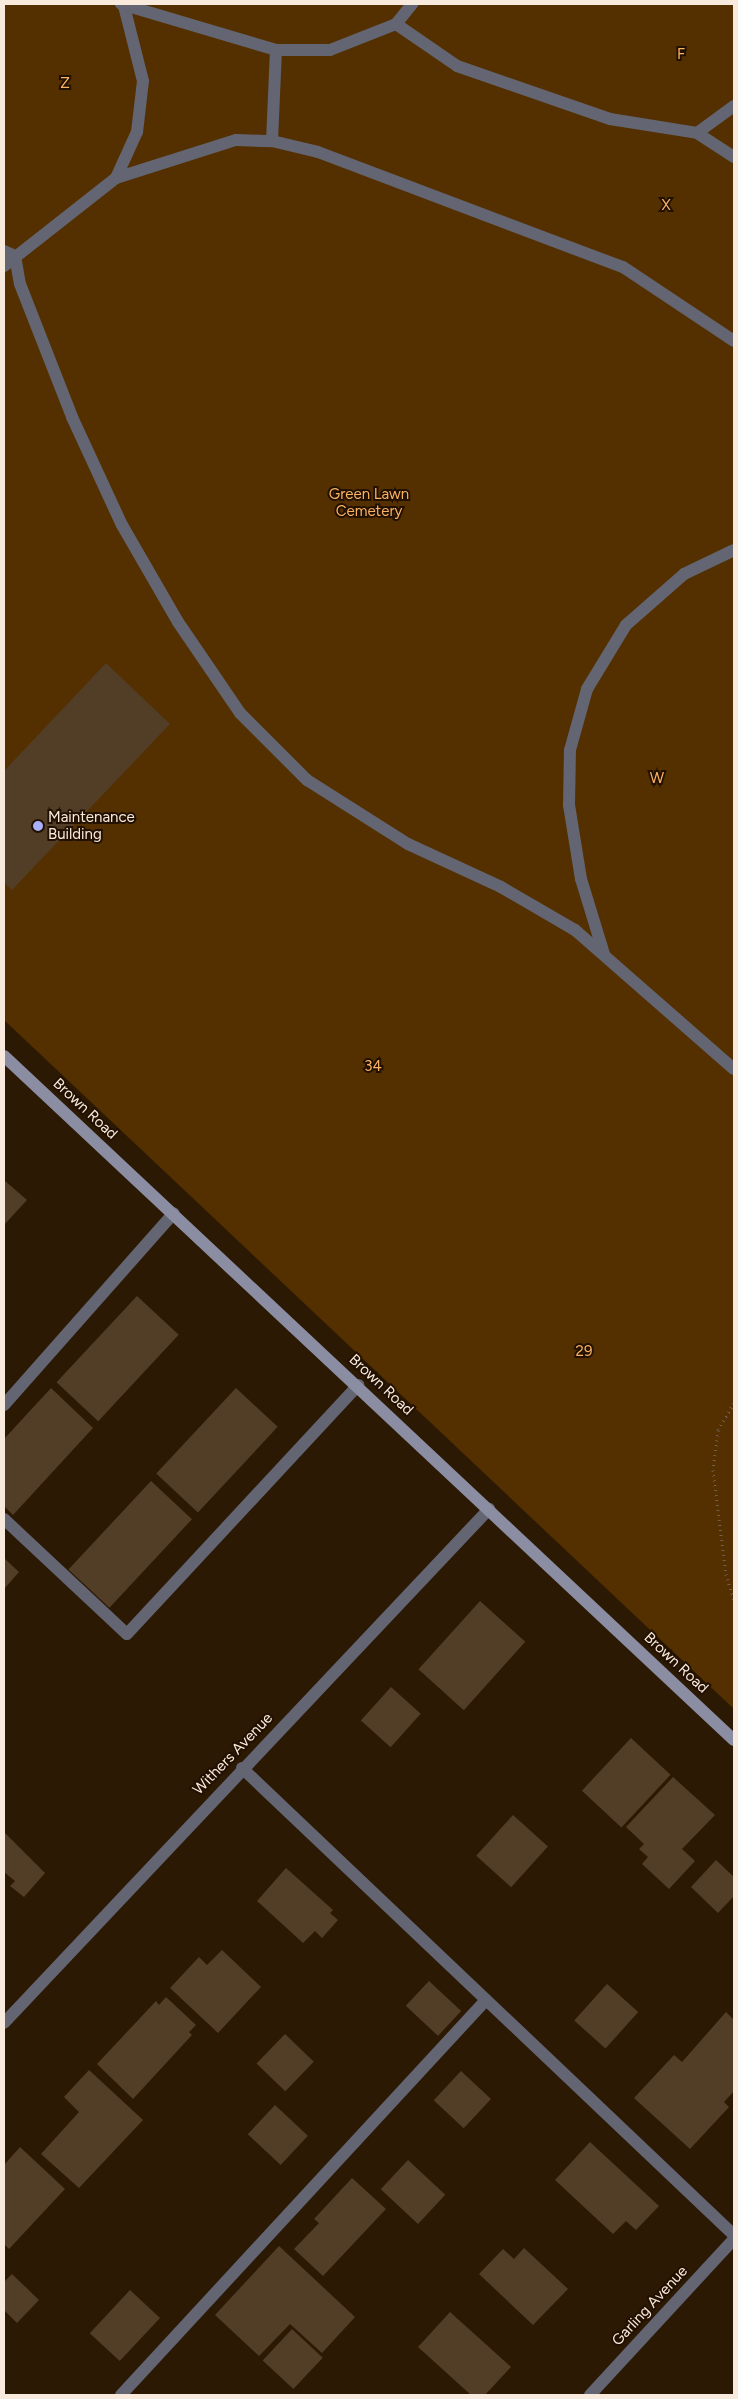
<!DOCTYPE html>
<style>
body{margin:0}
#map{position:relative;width:738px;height:2399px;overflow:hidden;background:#2c1904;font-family:Figtree,sans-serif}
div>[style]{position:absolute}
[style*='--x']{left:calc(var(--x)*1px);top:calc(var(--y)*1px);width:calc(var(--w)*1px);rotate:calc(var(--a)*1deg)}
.green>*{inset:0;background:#543000}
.building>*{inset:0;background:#523d27;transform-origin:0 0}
.path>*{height:3px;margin-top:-1.5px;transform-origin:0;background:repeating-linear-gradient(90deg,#705f4d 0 1px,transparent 0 5px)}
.service>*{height:12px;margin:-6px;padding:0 6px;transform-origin:6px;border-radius:6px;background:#636572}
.minor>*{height:12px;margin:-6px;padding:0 6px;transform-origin:6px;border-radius:6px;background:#636572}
.secondary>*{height:12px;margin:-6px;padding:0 6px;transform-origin:6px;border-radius:6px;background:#8b8da2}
.dots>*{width:14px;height:14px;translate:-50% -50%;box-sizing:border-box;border:2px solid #221000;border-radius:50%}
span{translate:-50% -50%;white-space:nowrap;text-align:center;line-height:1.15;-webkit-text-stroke:4px #221000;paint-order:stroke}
.park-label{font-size:15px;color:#fab263}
.poi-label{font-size:15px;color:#f8ebde}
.left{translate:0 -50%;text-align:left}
.street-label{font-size:15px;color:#f8ebde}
.frame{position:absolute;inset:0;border:5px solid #f8ebde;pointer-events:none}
</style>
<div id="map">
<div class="green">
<div style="clip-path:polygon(4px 4px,734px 4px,734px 1709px,4px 1020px)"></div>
</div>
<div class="building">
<div style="clip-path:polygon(106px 663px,170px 724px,12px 890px,4px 882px,4px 771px)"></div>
<div style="clip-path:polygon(4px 1180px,27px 1200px,4px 1225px)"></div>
<div style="left:137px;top:1296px;width:57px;height:118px;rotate:43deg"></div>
<div style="clip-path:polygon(51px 1388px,93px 1428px,13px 1515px,4px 1506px,4px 1439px)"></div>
<div style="left:236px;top:1388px;width:57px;height:117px;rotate:43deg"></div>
<div style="left:151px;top:1481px;width:56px;height:121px;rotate:43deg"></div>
<div style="clip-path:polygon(4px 1558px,19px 1572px,4px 1589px)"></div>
<div style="left:480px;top:1601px;width:61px;height:92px;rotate:42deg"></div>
<div style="left:391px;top:1687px;width:40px;height:45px;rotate:42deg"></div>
<div style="left:631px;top:1738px;width:54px;height:72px;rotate:43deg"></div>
<div style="clip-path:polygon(673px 1777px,715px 1815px,682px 1849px,695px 1861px,669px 1889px,642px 1864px,648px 1857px,639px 1849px,644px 1844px,626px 1827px)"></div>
<div style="left:513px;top:1815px;width:47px;height:55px;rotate:42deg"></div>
<div style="clip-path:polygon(4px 1832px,45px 1873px,24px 1897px,10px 1886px,15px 1881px,4px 1872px)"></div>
<div style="clip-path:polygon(716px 1860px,734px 1877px,734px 1896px,718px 1913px,691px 1887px)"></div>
<div style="clip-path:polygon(286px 1868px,333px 1910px,330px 1913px,338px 1920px,322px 1938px,315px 1931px,303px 1943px,257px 1901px)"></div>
<div style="clip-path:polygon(222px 1950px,261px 1987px,218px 2033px,170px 1988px,199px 1957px,207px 1965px)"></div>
<div style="left:429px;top:1981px;width:44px;height:34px;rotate:43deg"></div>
<div style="left:607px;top:1984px;width:42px;height:49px;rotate:42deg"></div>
<div style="clip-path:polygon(166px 1997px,196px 2025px,189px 2032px,192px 2035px,133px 2099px,97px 2064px,156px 2001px,159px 2005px)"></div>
<div style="clip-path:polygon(726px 2012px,734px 2020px,734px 2091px,724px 2102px,729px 2107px,690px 2149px,634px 2098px,674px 2055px,682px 2062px)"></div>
<div style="left:285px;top:2034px;width:40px;height:41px;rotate:44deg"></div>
<div style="clip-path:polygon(89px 2070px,143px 2120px,79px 2188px,41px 2154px,79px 2112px,64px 2097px)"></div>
<div style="left:461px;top:2071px;width:41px;height:40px;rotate:43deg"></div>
<div style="left:275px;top:2105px;width:45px;height:40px;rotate:43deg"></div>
<div style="clip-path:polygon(590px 2142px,659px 2206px,636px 2230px,626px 2221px,613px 2234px,555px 2180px)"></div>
<div style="clip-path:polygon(20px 2147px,65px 2189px,9px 2249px,4px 2244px,4px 2165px)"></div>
<div style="left:408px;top:2160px;width:51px;height:40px;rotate:43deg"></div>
<div style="clip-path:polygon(352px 2178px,386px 2209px,323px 2276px,294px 2249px,319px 2223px,314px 2219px)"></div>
<div style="clip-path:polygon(279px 2246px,355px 2317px,322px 2353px,290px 2324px,259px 2356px,215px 2315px)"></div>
<div style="clip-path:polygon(524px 2248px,568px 2289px,533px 2325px,479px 2274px,503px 2249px,514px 2259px)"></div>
<div style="clip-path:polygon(12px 2274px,39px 2300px,17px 2323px,4px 2310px,4px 2282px)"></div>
<div style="left:130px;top:2290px;width:41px;height:59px;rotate:43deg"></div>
<div style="clip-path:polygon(450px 2312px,511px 2367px,485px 2395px,471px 2395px,418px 2347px)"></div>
<div style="left:292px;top:2329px;width:42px;height:43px;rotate:43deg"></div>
</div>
<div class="path">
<div style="--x:734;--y:1403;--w:31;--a:121"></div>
<div style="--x:718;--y:1430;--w:40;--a:97.1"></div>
<div style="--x:713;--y:1470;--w:105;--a:82.9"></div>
<div style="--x:726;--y:1574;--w:27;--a:73"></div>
</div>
<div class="service">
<div style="--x:396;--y:24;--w:74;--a:34.5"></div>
<div style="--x:457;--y:66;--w:162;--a:19.1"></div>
<div style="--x:610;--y:119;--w:88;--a:9.1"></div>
<div style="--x:697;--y:133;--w:46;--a:-36.1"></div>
<div style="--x:697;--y:133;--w:44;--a:33"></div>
<div style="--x:272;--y:141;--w:91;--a:-87.5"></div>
<div style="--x:116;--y:178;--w:51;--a:-65.5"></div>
<div style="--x:137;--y:132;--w:51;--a:-83.3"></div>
<div style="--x:143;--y:81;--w:77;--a:-104.2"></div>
<div style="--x:4;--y:251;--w:12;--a:24"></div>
<div style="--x:15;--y:256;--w:28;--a:80"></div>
<div style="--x:20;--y:284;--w:143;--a:68.6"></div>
<div style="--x:72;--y:417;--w:119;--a:65.2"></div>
<div style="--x:122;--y:525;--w:112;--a:60"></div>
<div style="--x:178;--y:622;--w:110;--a:55.7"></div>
<div style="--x:240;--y:713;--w:95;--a:45"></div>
<div style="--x:307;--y:780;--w:120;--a:32.4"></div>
<div style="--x:408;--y:844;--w:102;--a:24.8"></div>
<div style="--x:501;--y:887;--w:86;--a:30.2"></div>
<div style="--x:575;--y:930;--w:211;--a:41.2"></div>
<div style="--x:4;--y:266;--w:142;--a:-38.2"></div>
<div style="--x:116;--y:178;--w:126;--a:-17.6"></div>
<div style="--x:236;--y:140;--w:36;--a:2"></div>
<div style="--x:272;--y:141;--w:47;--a:13.4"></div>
<div style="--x:318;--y:152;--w:326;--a:20.7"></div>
<div style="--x:623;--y:267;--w:133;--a:33.7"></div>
<div style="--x:604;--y:954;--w:78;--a:-107"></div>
<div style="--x:581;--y:879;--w:75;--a:-99.2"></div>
<div style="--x:569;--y:805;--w:55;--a:-89"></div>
<div style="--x:570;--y:750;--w:63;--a:-74.4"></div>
<div style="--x:587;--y:689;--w:75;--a:-58.6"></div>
<div style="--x:626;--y:625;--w:77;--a:-41.3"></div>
<div style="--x:684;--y:574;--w:55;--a:-25.6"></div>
<div style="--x:4;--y:1405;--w:256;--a:-48.5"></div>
<div style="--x:4;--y:1519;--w:168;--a:43.1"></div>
<div style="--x:127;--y:1634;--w:340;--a:-47.1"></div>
<div style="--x:242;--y:1768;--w:678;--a:43.51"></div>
<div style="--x:121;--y:2395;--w:538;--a:-47.26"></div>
</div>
<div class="minor">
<div style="--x:121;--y:4;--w:162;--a:16.5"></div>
<div style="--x:276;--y:50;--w:54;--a:0"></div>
<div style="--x:330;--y:50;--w:71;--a:-21.5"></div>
<div style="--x:396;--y:24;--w:26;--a:-51"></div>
<div style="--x:4;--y:2023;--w:707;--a:-46.66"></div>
<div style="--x:590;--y:2395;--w:212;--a:-47.3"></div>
</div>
<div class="secondary">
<div style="--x:4;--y:1056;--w:1000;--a:43.14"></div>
</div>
<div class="dots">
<div style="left:38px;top:826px;background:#a9b0fc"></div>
</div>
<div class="park-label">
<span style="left:681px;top:55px">F</span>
<span style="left:65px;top:84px">Z</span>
<span style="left:666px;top:206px">X</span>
<span style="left:369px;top:503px">Green Lawn<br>Cemetery</span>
<span style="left:657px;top:779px">W</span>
<span style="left:373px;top:1067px">34</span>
<span style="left:584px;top:1352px">29</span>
</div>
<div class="poi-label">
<span class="left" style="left:48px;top:826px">Maintenance<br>Building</span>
</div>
<div class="street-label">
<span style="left:85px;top:1109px;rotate:43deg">Brown Road</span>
<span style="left:381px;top:1385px;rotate:43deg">Brown Road</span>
<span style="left:676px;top:1663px;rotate:43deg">Brown Road</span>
<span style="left:233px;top:1754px;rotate:-46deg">Withers Avenue</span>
<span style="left:650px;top:2306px;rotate:-47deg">Garling Avenue</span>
</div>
<div class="frame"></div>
</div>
